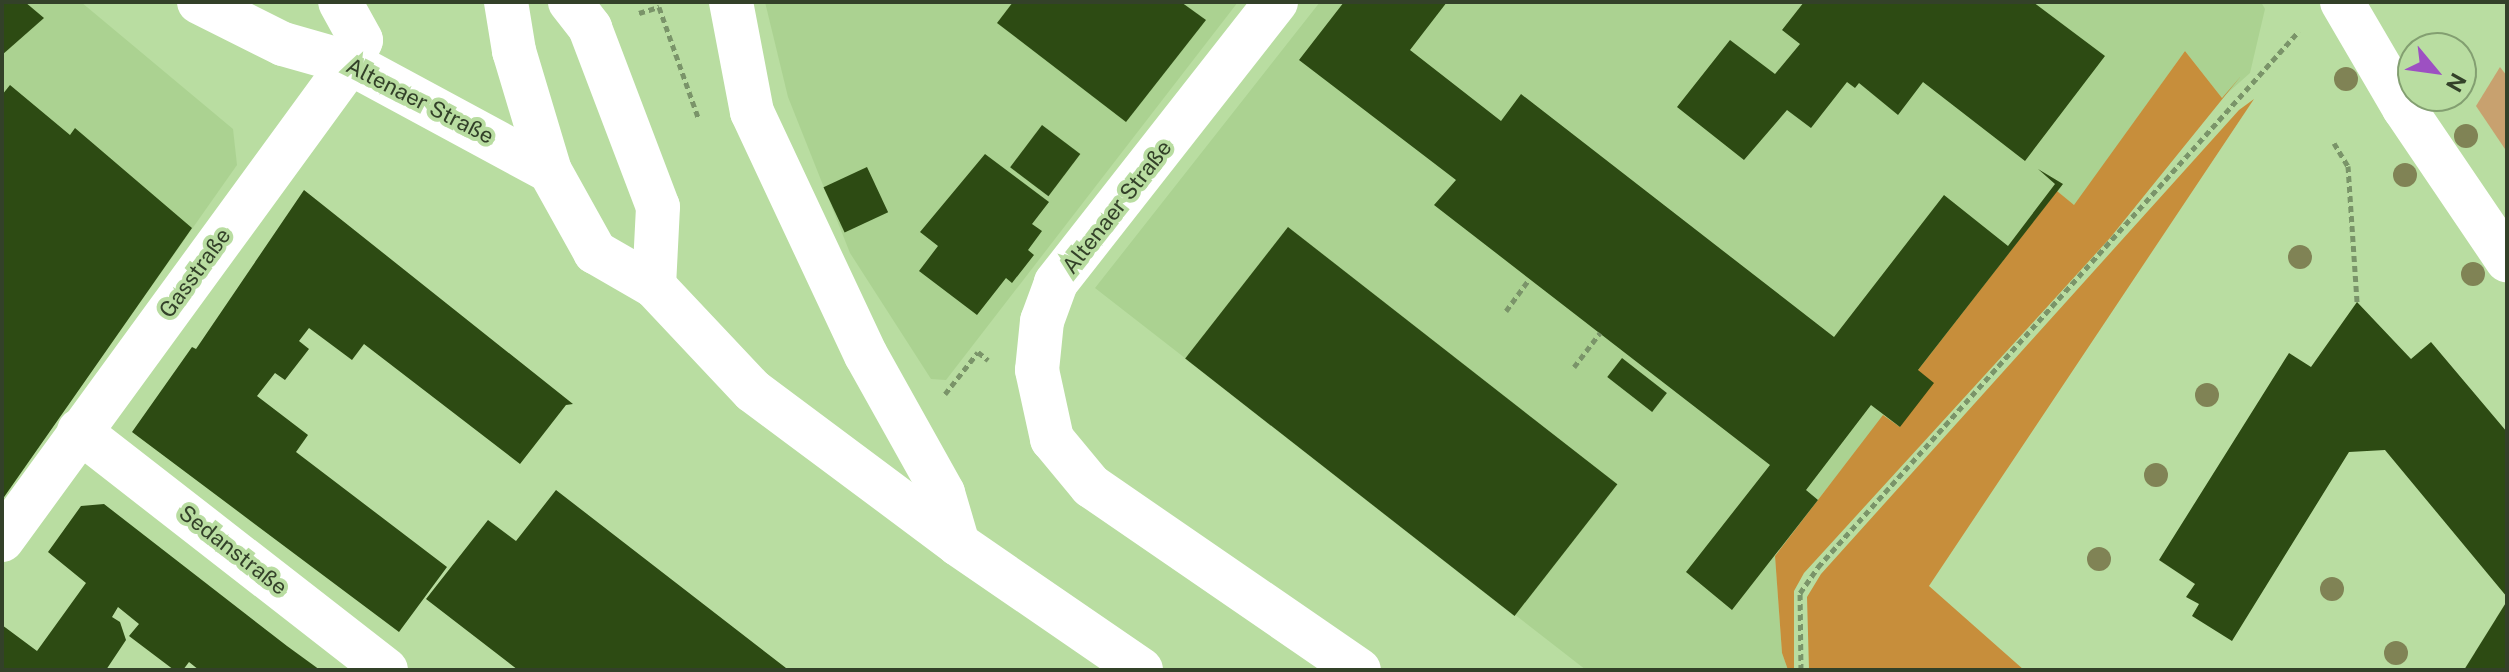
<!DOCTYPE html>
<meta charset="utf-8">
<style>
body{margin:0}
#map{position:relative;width:2509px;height:672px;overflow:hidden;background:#b9dda1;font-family:"Public Sans",sans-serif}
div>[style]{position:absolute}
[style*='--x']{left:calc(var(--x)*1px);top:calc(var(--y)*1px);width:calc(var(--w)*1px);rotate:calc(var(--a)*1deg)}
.built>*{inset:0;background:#abd291}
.green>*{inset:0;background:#c8a16f}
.forest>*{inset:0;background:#c78e3b}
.building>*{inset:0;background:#2d4b13;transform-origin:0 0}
.path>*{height:5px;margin-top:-2.5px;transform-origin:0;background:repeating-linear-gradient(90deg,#7a9469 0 6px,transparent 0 10px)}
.minor>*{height:44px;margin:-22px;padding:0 22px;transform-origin:22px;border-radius:22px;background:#fff}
.major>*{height:44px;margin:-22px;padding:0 22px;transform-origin:22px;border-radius:22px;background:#fff}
.trees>*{width:24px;height:24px;margin:-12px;border-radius:50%;background:#808355}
span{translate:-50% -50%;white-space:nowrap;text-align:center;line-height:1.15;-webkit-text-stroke:8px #b9dda1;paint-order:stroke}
.street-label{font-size:22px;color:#334129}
.frame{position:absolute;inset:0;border:4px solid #334129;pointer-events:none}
.north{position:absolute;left:2397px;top:32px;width:80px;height:80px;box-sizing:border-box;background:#b9dda1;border:2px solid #839f71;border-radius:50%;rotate:119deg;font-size:22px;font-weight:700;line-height:32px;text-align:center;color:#334129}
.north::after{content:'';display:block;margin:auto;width:28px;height:36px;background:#9d50c2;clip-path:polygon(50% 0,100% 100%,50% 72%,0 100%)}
</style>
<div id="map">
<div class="built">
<div style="clip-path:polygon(2px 2px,81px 2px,233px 129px,237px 165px,2px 499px)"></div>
<div style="clip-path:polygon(765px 2px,1238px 2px,946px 380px,931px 379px,850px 253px,788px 97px)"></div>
<div style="clip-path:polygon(1320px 2px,2261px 2px,2265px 9px,2250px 73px,2222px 98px,2185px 51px,2074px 206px,2057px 191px,1918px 370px,1934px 383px,1900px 427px,1884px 415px,1775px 555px,1782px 653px,1788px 670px,1586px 670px,1095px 288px)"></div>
</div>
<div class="green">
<div style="clip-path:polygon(2500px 67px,2507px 76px,2507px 152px,2476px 106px)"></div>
</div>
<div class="forest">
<div style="clip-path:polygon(2185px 51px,2222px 98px,2241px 76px,2110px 238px,1804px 573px,1794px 591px,1794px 670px,1788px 670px,1782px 653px,1775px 556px,1883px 415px,1900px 427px,1918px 370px,2057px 191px,2074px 205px)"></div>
<div style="clip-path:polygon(2254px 99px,1929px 586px,2024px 670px,1809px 670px,1807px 597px,1821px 574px,2239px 110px)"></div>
</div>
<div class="building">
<div style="clip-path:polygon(2px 2px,25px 2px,44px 18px,2px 55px)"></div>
<div style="clip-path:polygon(1013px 2px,1181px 2px,1206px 20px,1126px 122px,997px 23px)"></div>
<div style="clip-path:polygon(1344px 2px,1447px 2px,1410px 50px,1501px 121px,1521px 94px,1834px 337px,1944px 195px,2008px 246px,2055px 184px,2038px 169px,2063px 184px,1918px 370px,1934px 383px,1900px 427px,1871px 405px,1806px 490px,1818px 500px,1732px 610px,1686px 572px,1770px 465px,1434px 205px,1456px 180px,1299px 60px)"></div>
<div style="clip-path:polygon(1804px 2px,2033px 2px,2105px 56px,2025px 161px,1923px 82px,1898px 115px,1859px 83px,1855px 88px,1847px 82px,1811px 128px,1787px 110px,1744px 160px,1677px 107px,1730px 40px,1775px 74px,1800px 44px,1782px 30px)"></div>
<div style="clip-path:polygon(10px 85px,70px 135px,75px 128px,192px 228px,2px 500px,2px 95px)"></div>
<div style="left:1042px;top:125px;width:48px;height:53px;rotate:37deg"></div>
<div style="clip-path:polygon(985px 154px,1049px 202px,1032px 224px,1042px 231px,1028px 250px,1034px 255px,1012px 283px,1006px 278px,977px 315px,919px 271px,938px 246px,920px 232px)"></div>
<div style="left:867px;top:167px;width:50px;height:48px;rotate:65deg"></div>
<div style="clip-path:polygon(304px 190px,573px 404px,566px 405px,520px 464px,364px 344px,352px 360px,309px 328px,299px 341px,309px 349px,285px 380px,275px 373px,257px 396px,308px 435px,296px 452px,447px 567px,399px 632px,132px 432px,192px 347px,196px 349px)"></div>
<div style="left:1288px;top:227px;width:418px;height:167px;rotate:38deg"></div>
<div style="clip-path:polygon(2357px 302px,2411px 359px,2431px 342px,2507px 432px,2507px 597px,2385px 450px,2349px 452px,2232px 641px,2192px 616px,2199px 604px,2186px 597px,2195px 584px,2159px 560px,2289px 353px,2311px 367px)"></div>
<div style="left:1622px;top:358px;width:57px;height:24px;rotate:38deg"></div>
<div style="clip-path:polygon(556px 490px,786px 668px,785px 670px,518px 670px,426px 599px,488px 520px,516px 541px)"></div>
<div style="clip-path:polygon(104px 504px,287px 646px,320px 670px,199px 670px,189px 662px,183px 670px,174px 670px,129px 636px,139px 624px,118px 607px,112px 617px,120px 622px,126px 640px,106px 670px,2px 670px,2px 625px,37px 651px,86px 583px,48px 552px,81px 506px)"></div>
<div style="clip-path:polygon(2507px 601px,2507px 670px,2464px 670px)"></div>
</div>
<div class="path">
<div style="--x:639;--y:13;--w:21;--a:-17"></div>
<div style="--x:659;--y:7;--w:117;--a:70.5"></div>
<div style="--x:2334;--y:143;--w:27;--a:59"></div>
<div style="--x:2348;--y:166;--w:136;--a:86.2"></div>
<div style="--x:1506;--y:311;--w:39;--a:-54"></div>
<div style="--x:1574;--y:367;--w:43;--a:-52.6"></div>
<div style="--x:945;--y:394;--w:53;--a:-51.8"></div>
<div style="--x:978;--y:352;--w:13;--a:39"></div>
<div style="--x:1801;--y:670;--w:77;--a:-90.7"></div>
<div style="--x:1800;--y:593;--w:32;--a:-55"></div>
<div style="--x:1818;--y:567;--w:720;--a:-48.1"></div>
</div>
<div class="minor">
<div style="--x:1276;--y:2;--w:357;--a:128.1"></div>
<div style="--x:1056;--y:283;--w:40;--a:110.2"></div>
<div style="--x:1042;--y:321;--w:49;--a:95.8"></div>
<div style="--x:1037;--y:370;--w:71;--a:77.7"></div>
<div style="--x:1052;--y:439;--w:61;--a:50.3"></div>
<div style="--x:1091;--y:486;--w:325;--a:34.5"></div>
<div style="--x:2342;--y:2;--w:123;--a:59.7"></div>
<div style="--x:2404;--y:108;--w:184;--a:55.9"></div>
<div style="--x:79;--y:431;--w:389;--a:37.9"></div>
<div style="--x:2;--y:540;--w:590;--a:-53.89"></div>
<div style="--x:350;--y:63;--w:25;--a:-64"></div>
<div style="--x:361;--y:40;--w:43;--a:-118.9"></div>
</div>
<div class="major">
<div style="--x:199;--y:2;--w:94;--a:26.6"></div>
<div style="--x:283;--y:44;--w:70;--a:15.8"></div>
<div style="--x:350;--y:63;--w:227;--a:28.4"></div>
<div style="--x:506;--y:2;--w:50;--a:80.7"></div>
<div style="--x:514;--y:51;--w:125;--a:73.3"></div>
<div style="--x:550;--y:171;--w:93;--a:60.9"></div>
<div style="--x:595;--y:252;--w:68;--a:30"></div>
<div style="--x:654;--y:286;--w:144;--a:46.7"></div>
<div style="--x:753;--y:391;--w:256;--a:36.7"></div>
<div style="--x:958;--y:544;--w:222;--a:34.5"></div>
<div style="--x:570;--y:2;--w:33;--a:52"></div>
<div style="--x:590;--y:28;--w:191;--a:69.2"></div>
<div style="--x:658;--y:207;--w:79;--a:92.9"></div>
<div style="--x:731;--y:2;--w:112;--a:79.2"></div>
<div style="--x:752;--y:112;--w:268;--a:64.9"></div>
<div style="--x:866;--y:355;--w:158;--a:60.8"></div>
<div style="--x:943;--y:493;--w:53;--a:73.6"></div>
</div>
<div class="trees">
<div style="left:2346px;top:79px"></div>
<div style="left:2466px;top:136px"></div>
<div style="left:2405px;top:175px"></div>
<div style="left:2300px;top:257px"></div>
<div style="left:2473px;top:274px"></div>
<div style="left:2207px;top:395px"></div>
<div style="left:2156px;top:475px"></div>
<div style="left:2099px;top:559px"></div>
<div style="left:2332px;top:589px"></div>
<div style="left:2396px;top:653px"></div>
</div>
<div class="street-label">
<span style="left:420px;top:101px;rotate:27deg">Altenaer Straße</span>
<span style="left:1117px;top:207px;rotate:-52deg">Altenaer Straße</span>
<span style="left:195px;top:273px;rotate:-54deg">Gasstraße</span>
<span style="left:233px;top:550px;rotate:38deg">Sedanstraße</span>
</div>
<div class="frame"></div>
<div class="north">N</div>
</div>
